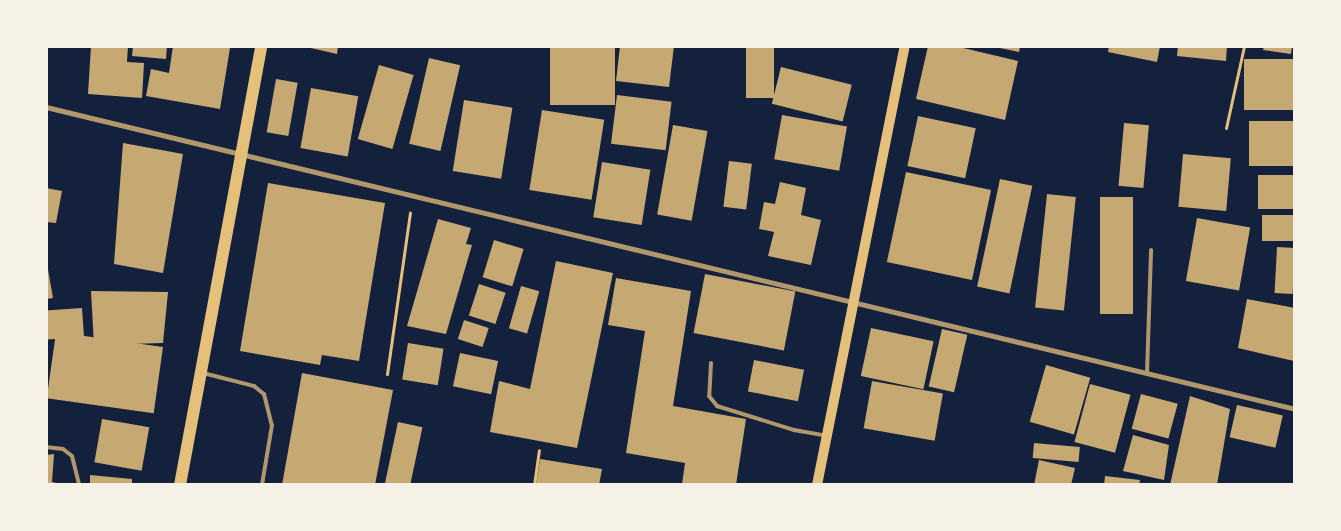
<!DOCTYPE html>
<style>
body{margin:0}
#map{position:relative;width:1341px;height:531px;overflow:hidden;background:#14213d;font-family:"Titillium Web",sans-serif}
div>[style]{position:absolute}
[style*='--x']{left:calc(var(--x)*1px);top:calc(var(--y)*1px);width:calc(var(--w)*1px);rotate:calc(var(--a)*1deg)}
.building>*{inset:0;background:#c6a872;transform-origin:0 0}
.path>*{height:3px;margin:-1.5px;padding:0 1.5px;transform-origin:1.5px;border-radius:1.5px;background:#e5c07b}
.service>*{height:4px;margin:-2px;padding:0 2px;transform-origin:2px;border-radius:2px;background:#b1986c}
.minor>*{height:5px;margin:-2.5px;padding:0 2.5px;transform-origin:2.5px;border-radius:2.5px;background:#b1986c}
.secondary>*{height:10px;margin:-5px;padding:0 5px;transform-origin:5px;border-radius:5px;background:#e5c07b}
.primary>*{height:12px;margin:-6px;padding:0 6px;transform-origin:6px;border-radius:6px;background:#e5c07b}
span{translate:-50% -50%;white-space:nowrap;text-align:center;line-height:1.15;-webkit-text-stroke:4.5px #f6f1e7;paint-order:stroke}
.frame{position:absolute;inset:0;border:48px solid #f6f1e7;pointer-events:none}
</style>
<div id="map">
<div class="building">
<div style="clip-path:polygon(91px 46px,128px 46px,127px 62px,144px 63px,142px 98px,88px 94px)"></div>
<div style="clip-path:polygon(133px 46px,167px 46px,166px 59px,132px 56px)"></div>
<div style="clip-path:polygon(173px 46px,230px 48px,220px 109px,146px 96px,151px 69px,169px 73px)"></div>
<div style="clip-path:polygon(302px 46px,338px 46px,337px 54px)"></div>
<div style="left:550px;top:46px;width:65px;height:59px"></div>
<div style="clip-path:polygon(620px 46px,674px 46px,669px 87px,616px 81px)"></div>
<div style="left:746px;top:46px;width:28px;height:52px"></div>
<div style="clip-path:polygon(928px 46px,955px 46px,1018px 61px,1005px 120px,916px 99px)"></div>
<div style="clip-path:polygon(990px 46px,1020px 46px,1019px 52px)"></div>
<div style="clip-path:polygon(1109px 46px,1160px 46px,1157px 62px,1108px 52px)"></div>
<div style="clip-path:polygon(1178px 46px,1227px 46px,1226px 61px,1177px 56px)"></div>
<div style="clip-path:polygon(1264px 46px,1292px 46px,1291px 54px,1263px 50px)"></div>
<div style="left:429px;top:58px;width:32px;height:88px;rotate:13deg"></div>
<div style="left:1244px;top:59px;width:51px;height:51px"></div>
<div style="left:379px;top:65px;width:36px;height:77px;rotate:16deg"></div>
<div style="left:781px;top:67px;width:73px;height:38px;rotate:14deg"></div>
<div style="left:276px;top:79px;width:22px;height:54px;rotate:10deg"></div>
<div style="left:311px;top:88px;width:48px;height:61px;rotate:10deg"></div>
<div style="left:617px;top:95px;width:55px;height:49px;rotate:7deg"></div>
<div style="left:464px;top:100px;width:49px;height:72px;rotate:9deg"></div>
<div style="left:542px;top:110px;width:63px;height:81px;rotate:9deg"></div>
<div style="left:782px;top:115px;width:66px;height:45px;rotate:10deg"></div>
<div style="left:918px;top:116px;width:59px;height:51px;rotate:12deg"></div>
<div style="left:1249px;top:121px;width:46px;height:45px"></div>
<div style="left:1124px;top:123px;width:25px;height:63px;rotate:5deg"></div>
<div style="left:673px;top:125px;width:35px;height:91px;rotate:10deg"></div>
<div style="clip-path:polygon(123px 143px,183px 154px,163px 273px,114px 264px)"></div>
<div style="left:1183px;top:154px;width:48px;height:53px;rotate:5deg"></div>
<div style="left:729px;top:161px;width:23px;height:46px;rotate:7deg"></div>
<div style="left:602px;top:162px;width:49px;height:56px;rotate:9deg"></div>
<div style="left:906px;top:172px;width:87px;height:92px;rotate:12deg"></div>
<div style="left:1295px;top:175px;width:34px;height:37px;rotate:90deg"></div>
<div style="left:1000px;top:179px;width:33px;height:110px;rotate:12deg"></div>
<div style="clip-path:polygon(780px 182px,806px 188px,801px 215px,821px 220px,811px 265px,768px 256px,774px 232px,759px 229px,764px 202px,775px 204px)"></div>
<div style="clip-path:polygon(268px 183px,385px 203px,359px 361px,322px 355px,320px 365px,240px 351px)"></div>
<div style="clip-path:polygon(46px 188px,62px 191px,56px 223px,46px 222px)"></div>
<div style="left:1047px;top:194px;width:29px;height:114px;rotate:6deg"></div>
<div style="left:1100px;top:197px;width:33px;height:117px"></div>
<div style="left:1295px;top:215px;width:26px;height:33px;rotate:90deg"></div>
<div style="left:1197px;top:218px;width:54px;height:64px;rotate:10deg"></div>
<div style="clip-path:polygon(438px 219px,471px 228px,466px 244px,472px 245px,446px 334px,407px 326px)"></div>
<div style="left:494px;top:240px;width:31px;height:39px;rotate:17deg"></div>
<div style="left:1277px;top:247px;width:18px;height:46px;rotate:3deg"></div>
<div style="clip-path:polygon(46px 258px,53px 298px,46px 299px)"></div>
<div style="clip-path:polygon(556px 261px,613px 273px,577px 448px,490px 432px,499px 381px,530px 389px)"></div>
<div style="left:705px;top:274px;width:92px;height:60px;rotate:11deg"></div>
<div style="clip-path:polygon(616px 278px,691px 291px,673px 406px,746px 419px,736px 485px,682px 484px,685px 463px,626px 453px,645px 331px,608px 325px)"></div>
<div style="left:479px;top:284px;width:28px;height:33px;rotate:18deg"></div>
<div style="left:521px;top:286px;width:19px;height:44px;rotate:16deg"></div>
<div style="clip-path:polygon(91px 291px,168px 292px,163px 343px,94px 345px)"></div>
<div style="clip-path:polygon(1247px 299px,1295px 308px,1294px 361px,1238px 348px)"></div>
<div style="left:82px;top:308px;width:29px;height:36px;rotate:86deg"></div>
<div style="left:464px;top:320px;width:26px;height:20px;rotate:18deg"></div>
<div style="left:871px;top:328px;width:64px;height:49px;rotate:12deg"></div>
<div style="left:942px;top:329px;width:26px;height:59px;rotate:13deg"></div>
<div style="left:408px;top:343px;width:36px;height:37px;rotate:9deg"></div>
<div style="left:163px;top:347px;width:67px;height:108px;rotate:98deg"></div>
<div style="left:460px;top:353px;width:39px;height:34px;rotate:12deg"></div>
<div style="left:754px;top:360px;width:51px;height:32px;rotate:11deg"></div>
<div style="left:1046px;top:365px;width:46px;height:59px;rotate:16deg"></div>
<div style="clip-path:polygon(302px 373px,393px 390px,375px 485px,282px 485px)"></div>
<div style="left:872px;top:381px;width:72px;height:48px;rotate:10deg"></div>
<div style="left:1090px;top:384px;width:42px;height:60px;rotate:15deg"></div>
<div style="left:1141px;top:394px;width:38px;height:36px;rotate:15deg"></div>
<div style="clip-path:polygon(1190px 396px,1230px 409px,1217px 485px,1170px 485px)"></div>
<div style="left:1237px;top:405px;width:47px;height:33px;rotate:13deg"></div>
<div style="left:102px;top:419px;width:48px;height:44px;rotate:10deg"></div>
<div style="left:398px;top:422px;width:25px;height:64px;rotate:12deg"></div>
<div style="clip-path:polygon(1133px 435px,1169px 445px,1164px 480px,1123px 471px)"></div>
<div style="left:1034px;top:443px;width:46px;height:15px;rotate:5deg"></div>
<div style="clip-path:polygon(54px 454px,52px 482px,65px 485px,46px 485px,46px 455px)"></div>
<div style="clip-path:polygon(540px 459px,602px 469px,599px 485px,536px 485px)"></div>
<div style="clip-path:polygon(1039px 460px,1075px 468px,1071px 485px,1034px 485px)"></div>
<div style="clip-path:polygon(90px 475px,132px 479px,132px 485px,90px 485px)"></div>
<div style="clip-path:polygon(1105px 476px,1140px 480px,1139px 485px,1104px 485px)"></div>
</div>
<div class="path">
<div style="--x:1226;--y:128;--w:84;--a:-77.6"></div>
<div style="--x:387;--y:374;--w:163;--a:-81.9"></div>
<div style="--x:534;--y:485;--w:35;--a:-82"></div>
</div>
<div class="service">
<div style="--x:711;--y:363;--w:33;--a:93"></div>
<div style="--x:709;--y:396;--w:13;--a:51"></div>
<div style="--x:717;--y:406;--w:81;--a:17.3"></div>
<div style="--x:794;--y:430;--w:34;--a:10"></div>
<div style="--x:203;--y:373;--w:53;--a:14.3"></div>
<div style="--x:254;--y:386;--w:13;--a:39"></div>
<div style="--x:264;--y:394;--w:32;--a:76"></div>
<div style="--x:272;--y:425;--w:61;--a:99.5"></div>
<div style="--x:1147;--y:373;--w:123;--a:-88.1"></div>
<div style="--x:46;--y:447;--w:17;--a:7"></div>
<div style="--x:63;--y:449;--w:11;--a:38"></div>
<div style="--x:72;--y:456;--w:30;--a:76"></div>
</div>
<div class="minor">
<div style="--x:46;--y:107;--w:1285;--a:13.59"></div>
</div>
<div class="secondary">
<div style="--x:817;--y:485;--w:448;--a:-78.7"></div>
</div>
<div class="primary">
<div style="--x:180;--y:485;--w:446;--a:-79.5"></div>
</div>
<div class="frame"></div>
</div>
